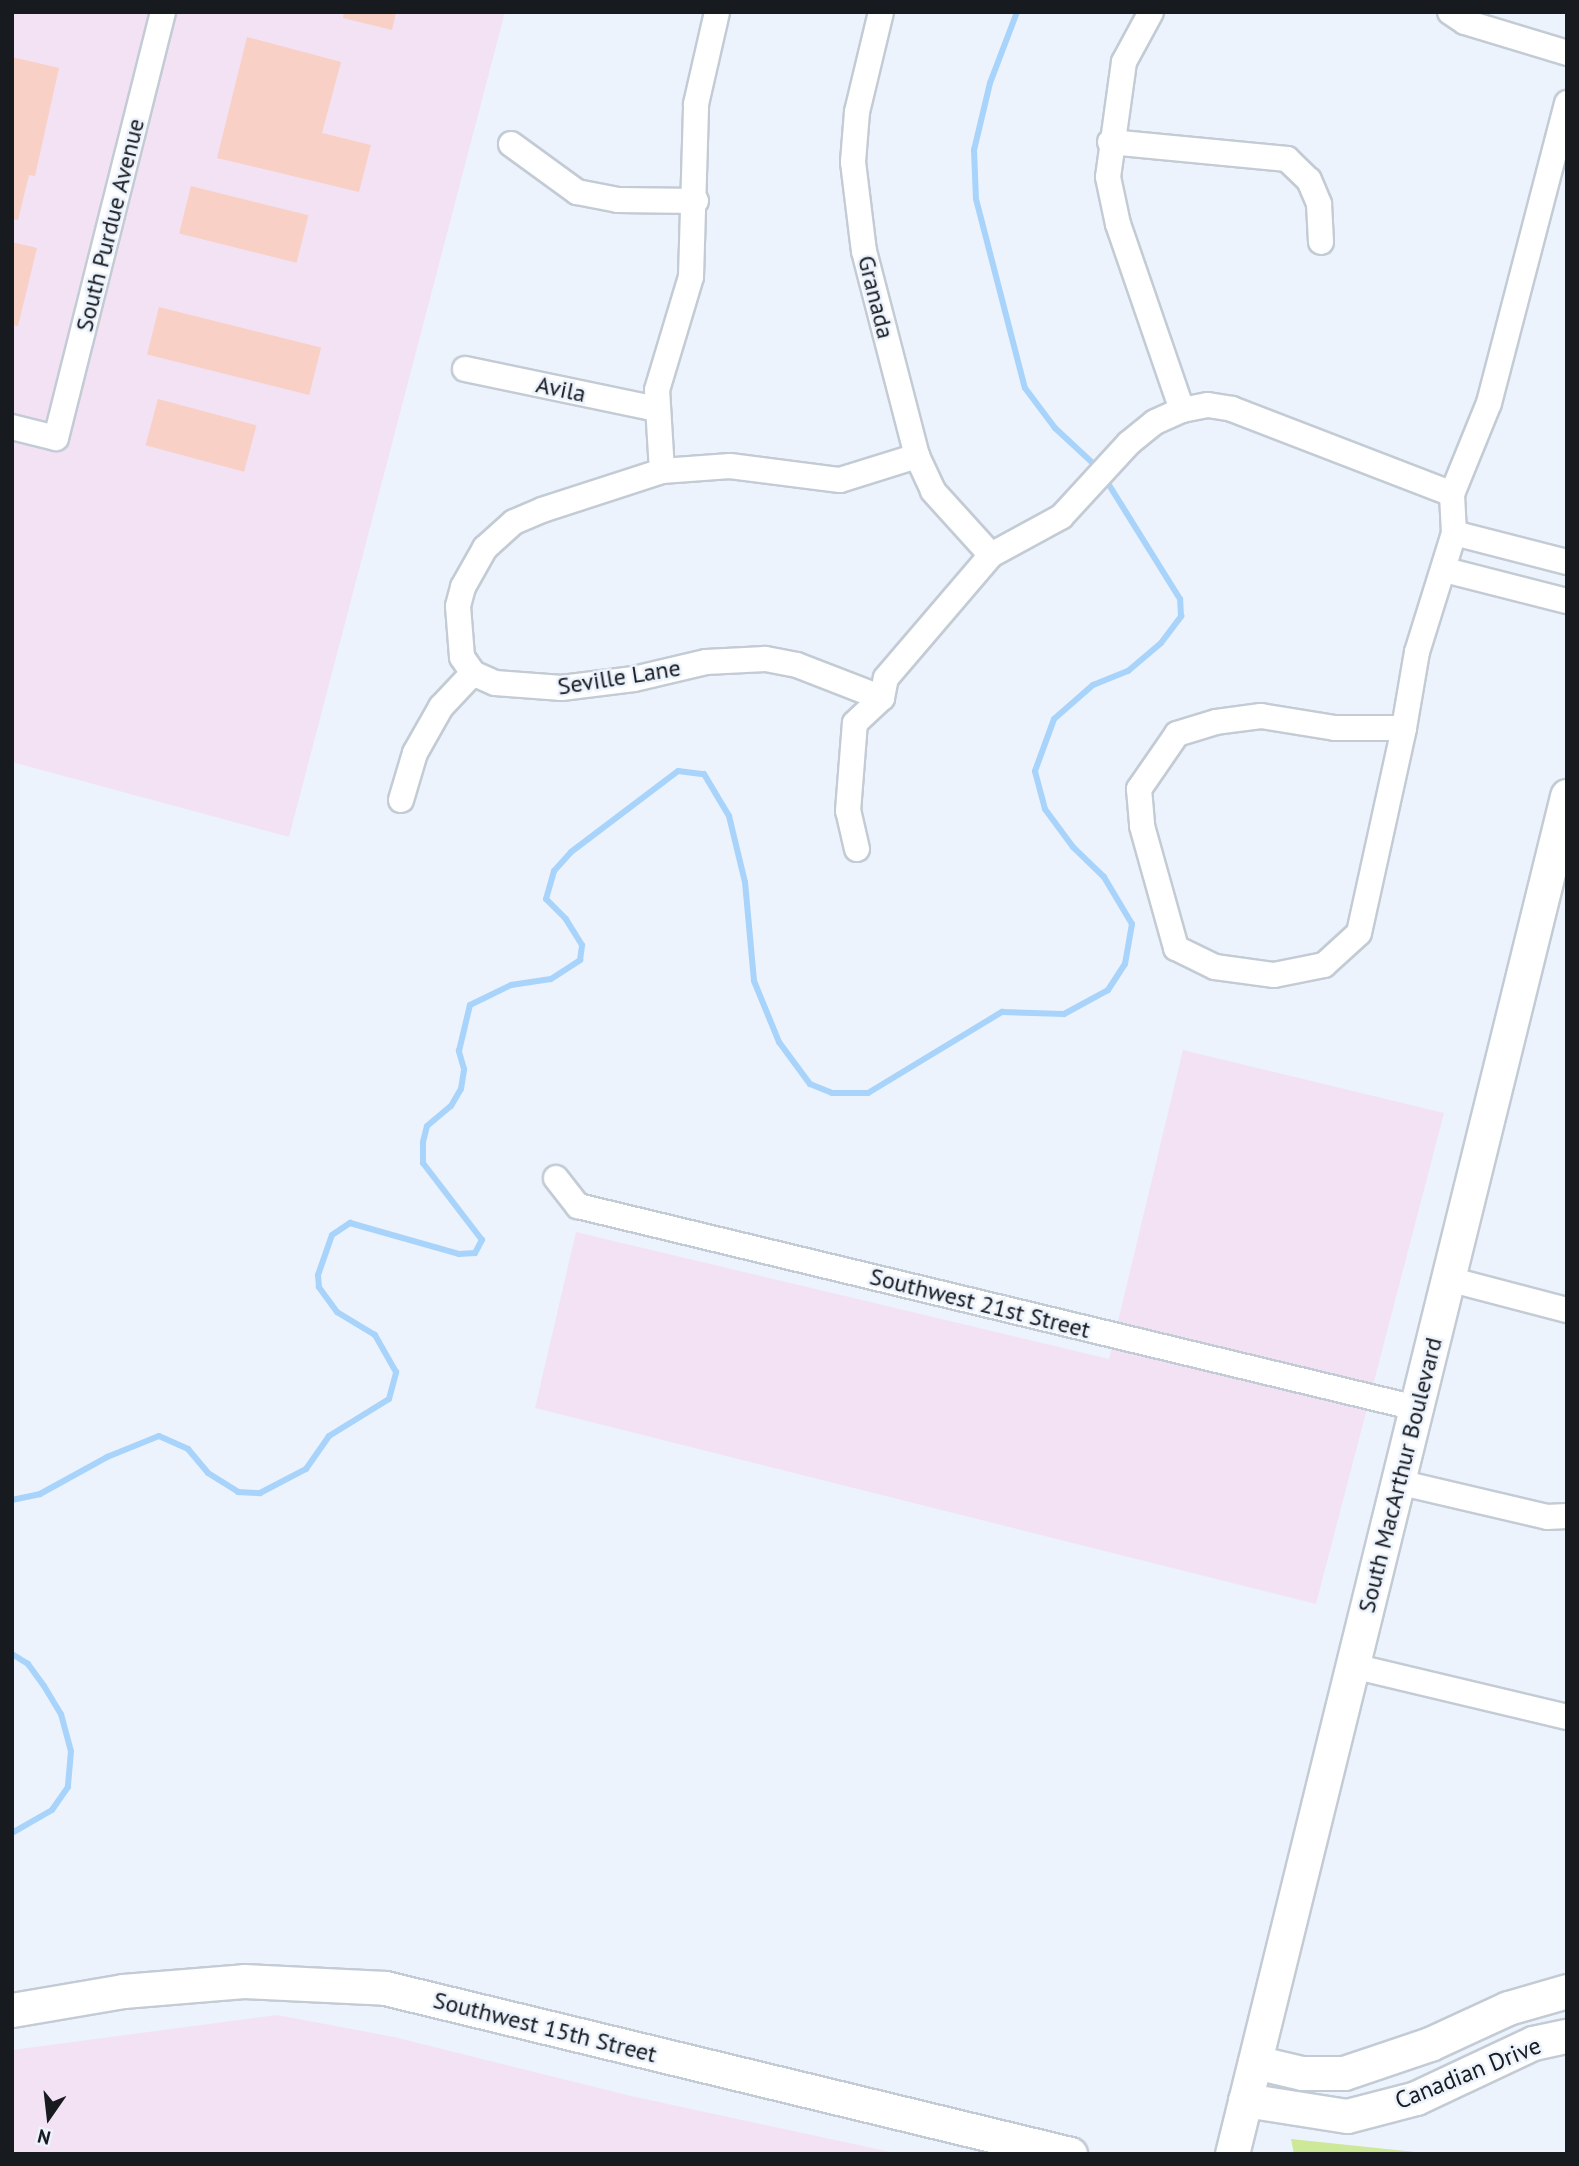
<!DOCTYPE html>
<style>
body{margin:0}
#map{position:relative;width:1579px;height:2166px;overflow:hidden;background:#ecf3fd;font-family:"PT Sans",sans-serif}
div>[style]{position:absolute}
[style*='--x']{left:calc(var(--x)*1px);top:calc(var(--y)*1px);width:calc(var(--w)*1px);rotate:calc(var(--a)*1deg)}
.industrial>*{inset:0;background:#f3e2f4}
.green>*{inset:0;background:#cde897}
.stream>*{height:6px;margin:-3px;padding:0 3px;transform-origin:3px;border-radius:3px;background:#a8d3fb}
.building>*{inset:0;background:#f8d0c5;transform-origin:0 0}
.roads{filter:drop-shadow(2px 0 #c3cbd4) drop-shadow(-2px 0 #c3cbd4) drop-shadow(0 2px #c3cbd4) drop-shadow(0 -2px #c3cbd4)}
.street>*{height:24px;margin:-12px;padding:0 12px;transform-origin:12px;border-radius:12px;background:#fff}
.secondary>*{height:33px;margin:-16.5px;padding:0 16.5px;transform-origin:16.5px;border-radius:16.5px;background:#fff}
span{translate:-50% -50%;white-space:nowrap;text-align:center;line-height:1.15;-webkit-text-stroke:5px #ecf3fd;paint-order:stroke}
.street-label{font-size:24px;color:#171a1e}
.frame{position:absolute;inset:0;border:14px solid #171a1e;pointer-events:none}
.north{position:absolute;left:14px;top:2082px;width:70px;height:70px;-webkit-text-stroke:5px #ecf3fd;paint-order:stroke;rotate:194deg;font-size:19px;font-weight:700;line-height:28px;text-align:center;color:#171a1e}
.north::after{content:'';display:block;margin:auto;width:24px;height:32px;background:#171a1e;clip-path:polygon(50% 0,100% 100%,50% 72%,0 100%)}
</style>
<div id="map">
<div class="industrial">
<div style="clip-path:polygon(12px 12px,505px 12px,289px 837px,12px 762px)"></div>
<div style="clip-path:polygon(1183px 1050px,1444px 1113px,1316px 1604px,535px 1408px,576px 1232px,1109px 1359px)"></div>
<div style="clip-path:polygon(277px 2015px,394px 2037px,631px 2096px,900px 2154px,12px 2154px,12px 2050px)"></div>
</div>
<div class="green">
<div style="clip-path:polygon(1291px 2139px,1434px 2154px,1294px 2154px)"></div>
</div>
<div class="stream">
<div style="--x:1017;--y:12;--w:76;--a:110.8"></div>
<div style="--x:990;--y:83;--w:69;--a:103.4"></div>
<div style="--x:974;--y:150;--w:49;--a:87.7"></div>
<div style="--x:976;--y:199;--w:195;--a:75.5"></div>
<div style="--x:1025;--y:388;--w:50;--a:53.1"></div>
<div style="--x:1055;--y:428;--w:59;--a:42.9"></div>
<div style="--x:12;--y:1500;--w:29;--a:-12"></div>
<div style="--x:40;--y:1494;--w:77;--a:-28.9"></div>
<div style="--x:107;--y:1457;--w:56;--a:-22"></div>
<div style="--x:159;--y:1436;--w:32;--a:24"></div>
<div style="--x:188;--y:1449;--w:31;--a:50"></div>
<div style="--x:208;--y:1473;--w:36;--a:32"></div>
<div style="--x:238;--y:1492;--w:22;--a:3"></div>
<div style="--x:260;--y:1493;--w:52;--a:-27.6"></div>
<div style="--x:306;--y:1469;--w:40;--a:-55.1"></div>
<div style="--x:329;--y:1436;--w:70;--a:-31.7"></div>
<div style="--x:389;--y:1399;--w:28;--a:-75"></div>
<div style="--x:396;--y:1372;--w:43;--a:-119.6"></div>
<div style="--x:375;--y:1335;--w:44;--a:-148.8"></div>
<div style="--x:337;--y:1312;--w:31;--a:-126"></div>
<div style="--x:319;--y:1287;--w:12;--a:-95"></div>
<div style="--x:318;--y:1275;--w:42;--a:-70.7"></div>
<div style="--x:332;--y:1235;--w:22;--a:-34"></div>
<div style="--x:350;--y:1223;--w:113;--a:15.9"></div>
<div style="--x:459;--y:1254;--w:16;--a:-4"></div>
<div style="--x:475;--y:1253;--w:15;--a:-62"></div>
<div style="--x:482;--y:1240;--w:97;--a:-127.5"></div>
<div style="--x:423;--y:1163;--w:21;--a:-90"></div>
<div style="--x:423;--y:1142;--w:16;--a:-76"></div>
<div style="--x:427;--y:1126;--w:31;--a:-40"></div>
<div style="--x:451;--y:1106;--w:20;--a:-60"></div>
<div style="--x:461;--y:1089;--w:20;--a:-81"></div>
<div style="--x:464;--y:1069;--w:19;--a:-106"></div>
<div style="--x:459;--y:1051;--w:47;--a:-76.6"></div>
<div style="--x:470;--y:1005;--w:46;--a:-26"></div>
<div style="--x:511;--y:985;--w:40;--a:-8.5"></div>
<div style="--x:551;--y:979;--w:35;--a:-33"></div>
<div style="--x:580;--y:960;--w:15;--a:-82"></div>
<div style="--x:582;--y:945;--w:31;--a:-122"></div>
<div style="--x:566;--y:919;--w:28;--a:-135"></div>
<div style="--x:546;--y:899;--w:29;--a:-74"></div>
<div style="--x:554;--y:871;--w:25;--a:-48"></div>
<div style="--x:571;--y:852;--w:134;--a:-37.1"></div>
<div style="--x:678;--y:771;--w:26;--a:7"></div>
<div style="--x:704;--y:774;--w:49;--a:59.2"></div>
<div style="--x:729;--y:816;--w:68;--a:76.4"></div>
<div style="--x:745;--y:882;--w:99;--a:84.8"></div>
<div style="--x:754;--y:981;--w:66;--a:67.7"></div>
<div style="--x:779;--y:1042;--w:52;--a:53.6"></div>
<div style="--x:810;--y:1084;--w:24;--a:22"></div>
<div style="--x:832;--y:1093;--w:36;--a:0"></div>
<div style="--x:868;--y:1093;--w:157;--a:-31.2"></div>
<div style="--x:1002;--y:1012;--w:62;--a:1.8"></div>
<div style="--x:1064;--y:1014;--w:50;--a:-28.6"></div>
<div style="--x:1108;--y:990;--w:31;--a:-57"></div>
<div style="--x:1125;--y:964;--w:41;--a:-80.1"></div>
<div style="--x:1132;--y:924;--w:55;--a:-120.8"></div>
<div style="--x:1104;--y:877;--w:43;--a:-135.9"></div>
<div style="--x:1073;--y:847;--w:47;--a:-126.4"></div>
<div style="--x:1045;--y:809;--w:39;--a:-105"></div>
<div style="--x:1035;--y:771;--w:55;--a:-69.9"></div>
<div style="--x:1054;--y:719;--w:52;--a:-41.1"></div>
<div style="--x:1093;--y:685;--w:38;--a:-22"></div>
<div style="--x:1128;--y:671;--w:43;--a:-40.3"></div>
<div style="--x:1161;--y:643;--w:34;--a:-53"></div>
<div style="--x:1181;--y:616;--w:17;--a:-93"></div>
<div style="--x:1180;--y:599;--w:144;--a:-121.9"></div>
<div style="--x:12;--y:1654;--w:19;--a:32"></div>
<div style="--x:28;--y:1664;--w:27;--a:54"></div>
<div style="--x:44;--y:1686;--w:33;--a:59"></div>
<div style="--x:61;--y:1714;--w:38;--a:75"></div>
<div style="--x:71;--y:1751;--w:36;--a:95"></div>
<div style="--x:68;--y:1787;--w:28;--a:125"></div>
<div style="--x:52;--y:1810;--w:46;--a:150.1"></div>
</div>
<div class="building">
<div style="clip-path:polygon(344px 12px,396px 12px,392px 30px,343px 18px)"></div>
<div style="clip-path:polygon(247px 37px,341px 62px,322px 133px,371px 145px,359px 192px,217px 158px)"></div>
<div style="clip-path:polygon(12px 57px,59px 68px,35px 176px,29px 175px,18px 220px,12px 219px)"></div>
<div style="left:191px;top:186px;width:121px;height:49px;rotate:14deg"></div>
<div style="clip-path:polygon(12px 242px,37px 248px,18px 326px,12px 325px)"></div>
<div style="left:159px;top:307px;width:167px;height:49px;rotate:14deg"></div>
<div style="left:158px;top:399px;width:102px;height:48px;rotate:15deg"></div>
</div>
<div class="roads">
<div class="street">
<div style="--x:881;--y:12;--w:103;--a:103.5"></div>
<div style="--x:857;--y:112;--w:50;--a:94.6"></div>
<div style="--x:853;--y:162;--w:90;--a:83"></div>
<div style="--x:864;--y:251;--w:212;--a:75.5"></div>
<div style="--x:917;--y:456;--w:38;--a:65"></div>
<div style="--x:933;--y:491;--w:86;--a:47.8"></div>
<div style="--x:1151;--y:12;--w:57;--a:118.4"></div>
<div style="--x:1124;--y:62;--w:116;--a:97.9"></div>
<div style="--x:1108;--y:177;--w:48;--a:78"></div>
<div style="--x:1118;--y:224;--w:197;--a:71"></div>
<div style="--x:1182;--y:410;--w:26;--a:-11"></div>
<div style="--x:1208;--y:405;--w:24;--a:9"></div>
<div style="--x:1232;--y:409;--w:236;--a:21.1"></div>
<div style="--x:1450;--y:12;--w:18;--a:34"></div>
<div style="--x:1465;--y:22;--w:107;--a:16.9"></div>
<div style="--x:1110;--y:142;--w:178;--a:5.5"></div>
<div style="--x:1287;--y:159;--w:30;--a:44"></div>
<div style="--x:1309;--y:180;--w:26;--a:67"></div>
<div style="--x:1319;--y:204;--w:38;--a:87"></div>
<div style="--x:511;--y:144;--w:82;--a:36"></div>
<div style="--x:577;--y:192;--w:42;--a:11"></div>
<div style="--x:618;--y:200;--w:78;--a:0.7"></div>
<div style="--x:465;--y:369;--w:195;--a:11.8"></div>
<div style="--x:12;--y:427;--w:45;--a:14"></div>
<div style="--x:56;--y:438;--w:439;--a:-75.9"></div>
<div style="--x:662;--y:471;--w:81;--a:-93.5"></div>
<div style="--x:657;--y:390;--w:118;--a:-73.3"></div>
<div style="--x:691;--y:277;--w:173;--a:-88.3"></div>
<div style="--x:696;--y:104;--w:94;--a:-77.1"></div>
<div style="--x:1454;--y:533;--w:117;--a:14.4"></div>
<div style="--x:1445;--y:570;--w:126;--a:14.3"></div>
<div style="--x:882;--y:698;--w:91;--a:-158.8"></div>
<div style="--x:797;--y:665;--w:33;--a:-169"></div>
<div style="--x:765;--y:659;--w:59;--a:177.1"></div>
<div style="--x:706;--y:662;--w:74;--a:166.7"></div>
<div style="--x:634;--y:679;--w:73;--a:172.9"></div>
<div style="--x:562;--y:688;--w:67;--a:-175.7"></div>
<div style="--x:495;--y:683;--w:24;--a:-156"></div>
<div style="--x:473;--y:673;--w:19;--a:-125"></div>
<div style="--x:462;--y:657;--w:51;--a:-94.5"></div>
<div style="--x:458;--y:606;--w:20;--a:-75"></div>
<div style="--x:463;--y:587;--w:45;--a:-60.6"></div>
<div style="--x:485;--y:548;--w:39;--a:-42"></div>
<div style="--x:514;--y:522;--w:30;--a:-23"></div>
<div style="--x:542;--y:510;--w:126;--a:-18"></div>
<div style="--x:662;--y:471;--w:68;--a:-4.2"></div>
<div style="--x:730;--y:466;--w:111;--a:7.3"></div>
<div style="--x:840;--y:480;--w:81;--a:-17.3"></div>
<div style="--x:1404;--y:728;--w:69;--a:180"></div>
<div style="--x:1335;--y:728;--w:75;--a:-170.8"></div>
<div style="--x:1261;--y:716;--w:45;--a:172.4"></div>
<div style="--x:1216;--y:722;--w:41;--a:162.9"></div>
<div style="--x:1177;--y:734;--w:67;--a:124.6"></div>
<div style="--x:1139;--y:789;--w:37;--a:85"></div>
<div style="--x:1142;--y:826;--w:127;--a:74.4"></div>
<div style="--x:1176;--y:948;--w:43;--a:26"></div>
<div style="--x:1215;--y:967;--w:60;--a:7.7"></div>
<div style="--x:1274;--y:975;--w:51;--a:-11.3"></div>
<div style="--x:1324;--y:965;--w:47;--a:-42.4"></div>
<div style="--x:1359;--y:933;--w:210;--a:-77.6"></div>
<div style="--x:1404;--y:728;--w:77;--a:-80.3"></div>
<div style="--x:1417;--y:652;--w:125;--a:-72.7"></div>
<div style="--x:1454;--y:533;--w:39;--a:-93"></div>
<div style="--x:1452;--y:494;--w:98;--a:-67.9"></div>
<div style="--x:1489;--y:403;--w:310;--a:-75.4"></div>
<div style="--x:401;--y:800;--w:49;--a:-73.4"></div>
<div style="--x:415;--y:753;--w:53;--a:-60.5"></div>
<div style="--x:441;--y:707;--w:47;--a:-46.7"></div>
<div style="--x:857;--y:849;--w:39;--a:-103"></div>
<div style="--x:848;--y:811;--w:88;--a:-85.5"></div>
<div style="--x:855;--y:723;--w:37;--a:-43"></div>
<div style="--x:882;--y:698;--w:20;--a:-79"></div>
<div style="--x:886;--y:678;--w:162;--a:-49.5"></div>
<div style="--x:991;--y:555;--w:80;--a:-28.5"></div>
<div style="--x:1061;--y:517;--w:100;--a:-47.4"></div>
<div style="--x:1129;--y:443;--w:33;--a:-39"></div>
<div style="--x:1155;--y:422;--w:30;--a:-24"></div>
<div style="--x:556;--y:1178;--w:36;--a:52"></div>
<div style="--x:578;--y:1206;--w:862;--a:13.55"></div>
<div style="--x:1448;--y:1279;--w:123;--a:14.6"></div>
<div style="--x:1398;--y:1482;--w:153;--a:13.2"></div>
<div style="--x:1547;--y:1517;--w:20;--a:-3"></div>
<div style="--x:1353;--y:1666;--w:220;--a:13.4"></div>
</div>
<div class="secondary">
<div style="--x:12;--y:2010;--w:113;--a:-9.7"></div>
<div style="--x:123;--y:1991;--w:121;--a:-4.7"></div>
<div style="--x:244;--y:1981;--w:141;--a:2.8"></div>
<div style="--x:385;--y:1988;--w:705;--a:13.62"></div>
<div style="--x:1255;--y:2062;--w:48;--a:13.2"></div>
<div style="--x:1302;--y:2073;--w:42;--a:0"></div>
<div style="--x:1344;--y:2073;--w:91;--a:-18.6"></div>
<div style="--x:1430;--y:2044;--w:86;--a:-24.8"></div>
<div style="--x:1508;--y:2008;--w:61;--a:-16.1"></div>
<div style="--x:1245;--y:2100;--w:103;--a:8.9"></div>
<div style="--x:1347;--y:2116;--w:71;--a:-14.6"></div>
<div style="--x:1416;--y:2098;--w:129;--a:-25.2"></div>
<div style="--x:1533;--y:2043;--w:35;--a:-12"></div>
<div style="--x:1232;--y:2154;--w:1399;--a:-76.14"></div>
</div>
</div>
<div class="street-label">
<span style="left:110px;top:225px;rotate:-76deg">South Purdue Avenue</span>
<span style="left:876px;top:297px;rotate:76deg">Granada</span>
<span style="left:561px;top:389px;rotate:12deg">Avila</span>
<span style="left:619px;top:677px;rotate:-9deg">Seville Lane</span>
<span style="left:980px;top:1303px;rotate:14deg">Southwest 21st Street</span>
<span style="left:1400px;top:1475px;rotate:-76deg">South MacArthur Boulevard</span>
<span style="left:545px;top:2027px;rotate:14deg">Southwest 15th Street</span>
<span style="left:1468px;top:2073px;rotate:-22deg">Canadian Drive</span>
</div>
<div class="frame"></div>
<div class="north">N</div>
</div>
